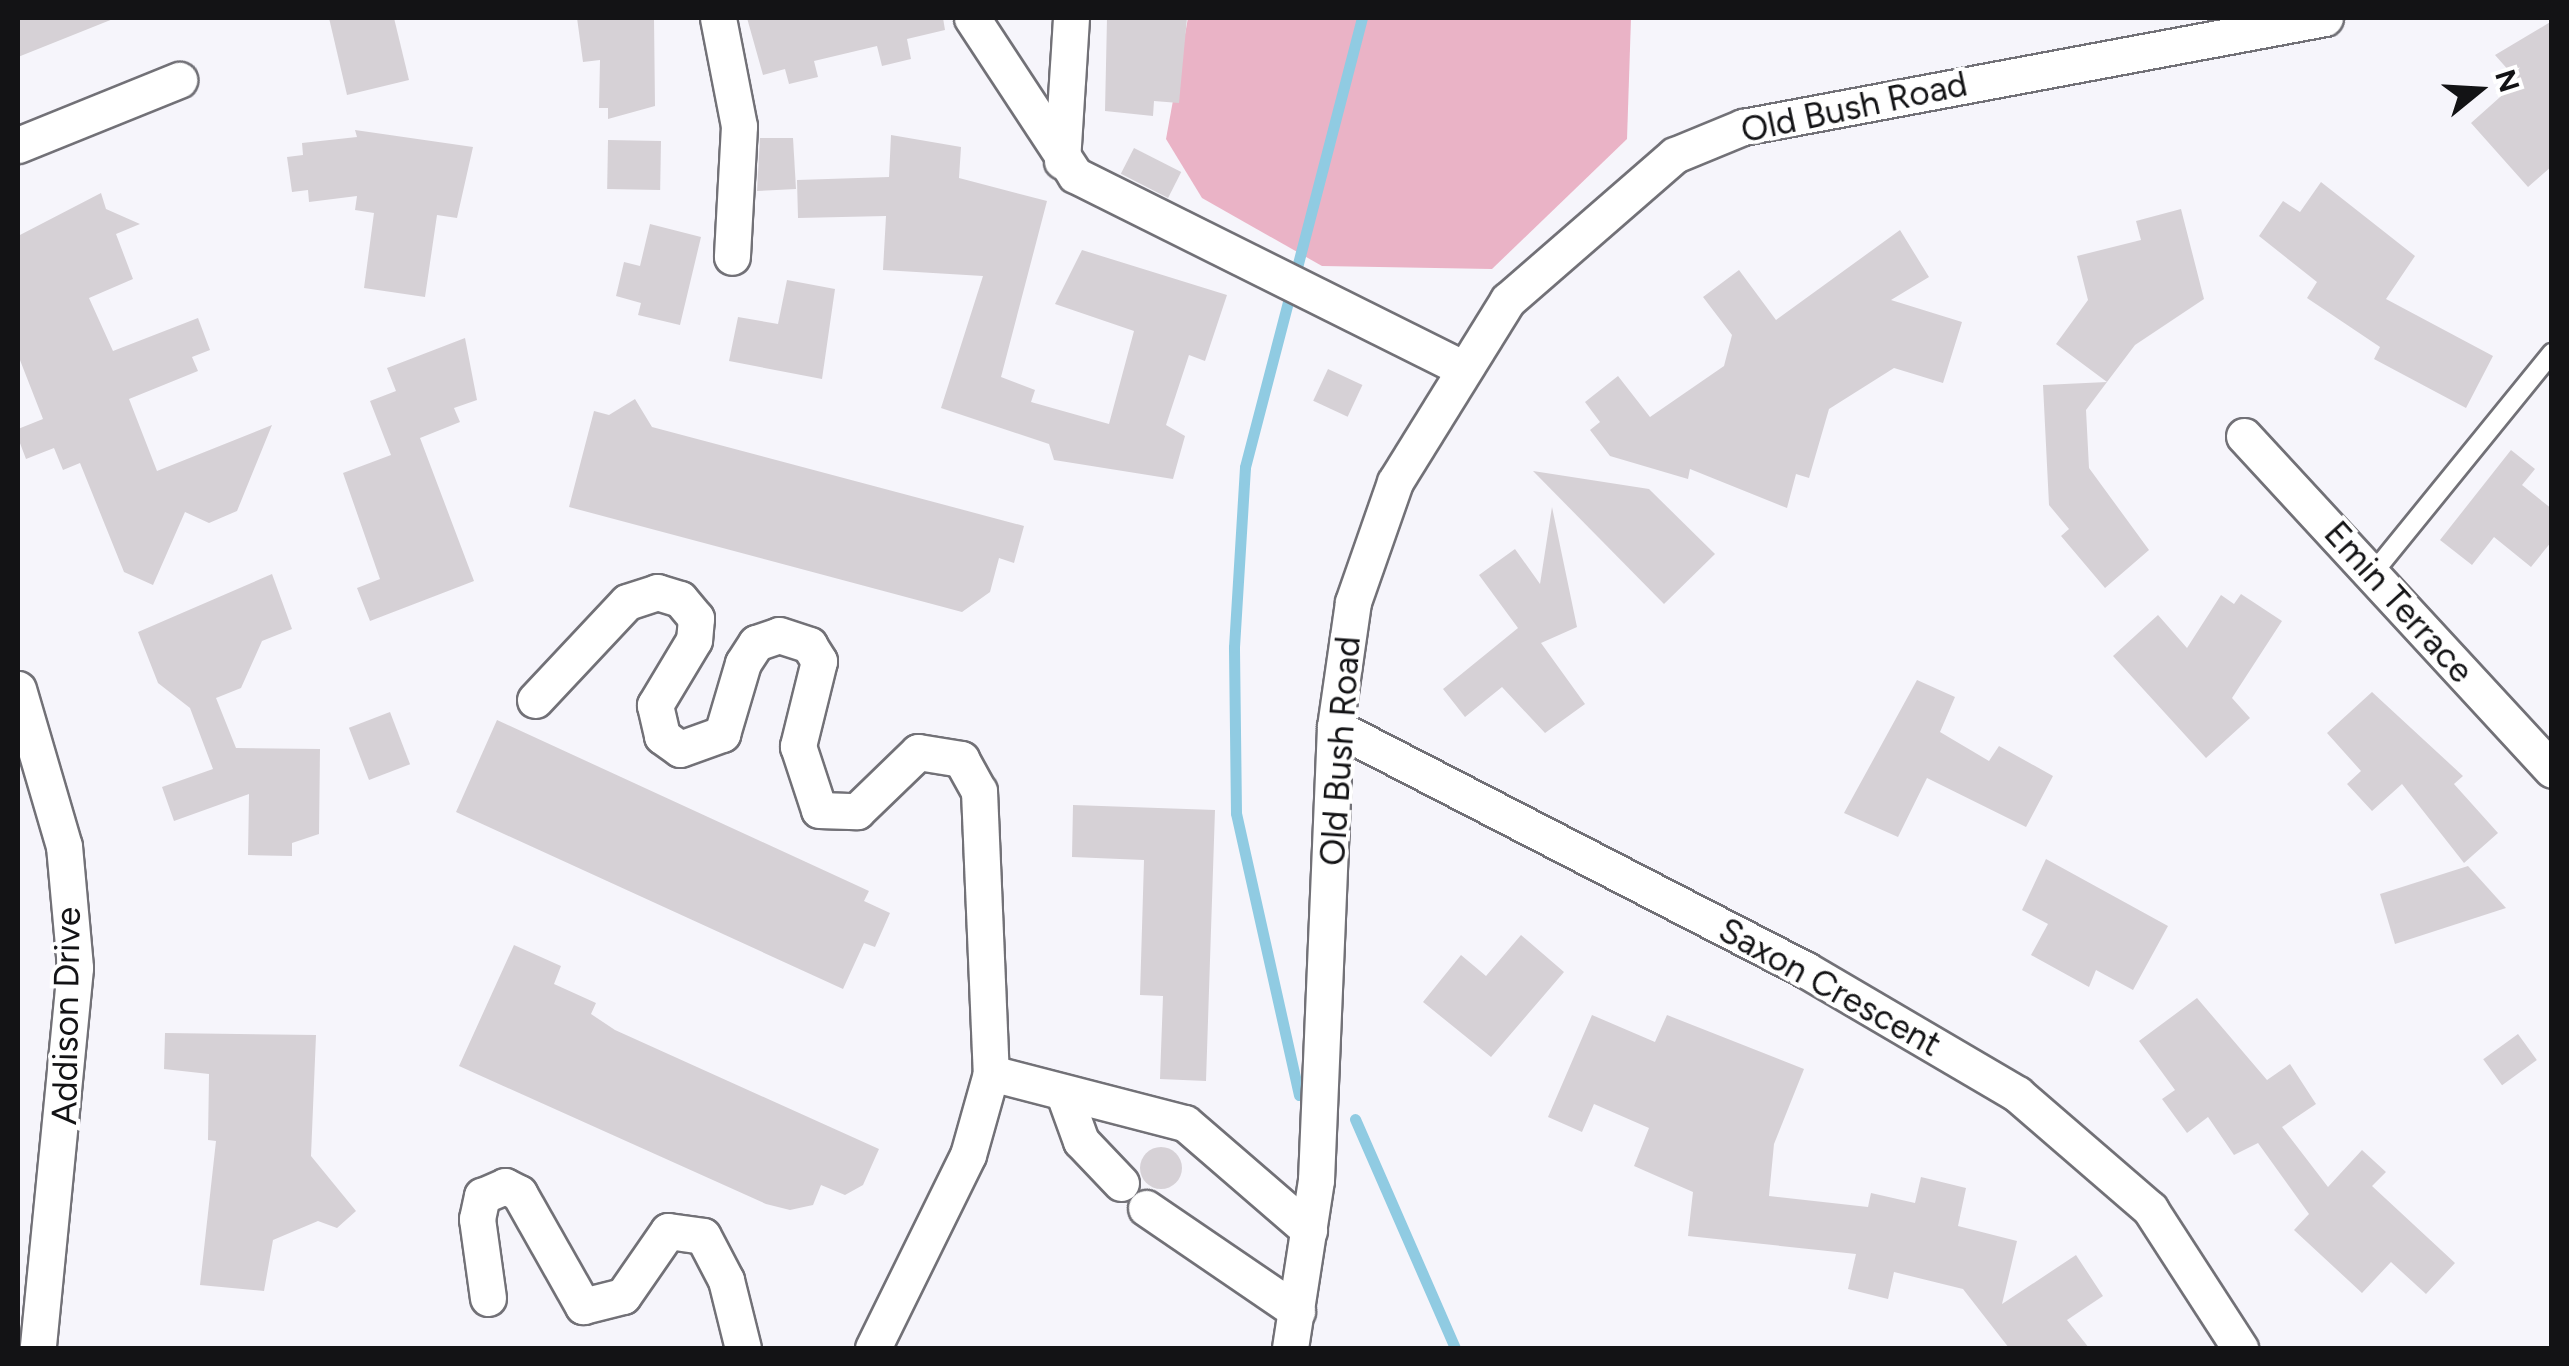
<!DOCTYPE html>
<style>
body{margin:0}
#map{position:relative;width:2569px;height:1366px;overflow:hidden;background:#f6f5fb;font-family:Figtree,sans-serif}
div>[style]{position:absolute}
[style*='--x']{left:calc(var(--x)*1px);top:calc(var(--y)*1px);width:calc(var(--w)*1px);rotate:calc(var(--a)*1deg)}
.forest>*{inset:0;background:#eab3c6}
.stream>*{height:11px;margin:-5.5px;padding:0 5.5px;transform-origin:5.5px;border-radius:5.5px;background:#90cbe2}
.building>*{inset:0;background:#d6d1d6;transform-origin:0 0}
.round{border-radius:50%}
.roads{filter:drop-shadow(2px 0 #727177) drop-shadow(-2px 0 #727177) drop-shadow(0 2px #727177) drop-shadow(0 -2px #727177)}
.service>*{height:18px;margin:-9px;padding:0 9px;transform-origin:9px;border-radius:9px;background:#fff}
.minor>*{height:35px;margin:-17.5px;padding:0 17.5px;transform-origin:17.5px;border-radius:17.5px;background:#fff}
span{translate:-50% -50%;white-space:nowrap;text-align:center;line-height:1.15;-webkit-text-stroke:8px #fff;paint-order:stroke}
.street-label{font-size:35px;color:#131315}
.frame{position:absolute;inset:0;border:20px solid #131315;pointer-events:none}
.north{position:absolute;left:2429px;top:40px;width:100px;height:100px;-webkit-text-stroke:8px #fff;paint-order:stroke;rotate:72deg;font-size:28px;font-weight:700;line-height:40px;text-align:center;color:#131315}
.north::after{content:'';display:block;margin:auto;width:35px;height:45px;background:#131315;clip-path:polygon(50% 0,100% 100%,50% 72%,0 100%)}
</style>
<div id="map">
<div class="forest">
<div style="clip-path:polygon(1188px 18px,1631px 18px,1627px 139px,1492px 269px,1322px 266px,1202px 198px,1166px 139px)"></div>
</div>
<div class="stream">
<div style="--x:1299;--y:1095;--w:289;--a:-102.6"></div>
<div style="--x:1236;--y:813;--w:166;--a:-90.7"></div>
<div style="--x:1234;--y:647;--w:180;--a:-86.5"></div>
<div style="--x:1245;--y:467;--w:464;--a:-75.4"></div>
<div style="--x:1355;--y:1119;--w:250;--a:66.4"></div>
</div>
<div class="building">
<div style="clip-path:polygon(18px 18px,113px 18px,113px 19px,18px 57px)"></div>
<div style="clip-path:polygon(329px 18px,394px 18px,409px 80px,347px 95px)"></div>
<div style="clip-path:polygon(577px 18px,654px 18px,655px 106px,608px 119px,608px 108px,599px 108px,600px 60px,583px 62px)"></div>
<div style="clip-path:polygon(747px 18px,943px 18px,945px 30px,907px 39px,911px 59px,882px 66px,877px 46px,814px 61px,818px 77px,789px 84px,785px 69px,763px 75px)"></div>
<div style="clip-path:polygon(1107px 18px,1187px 18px,1179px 103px,1154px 101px,1153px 116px,1105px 111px)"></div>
<div style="clip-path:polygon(2552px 21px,2552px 166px,2528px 187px,2471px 123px,2518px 81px,2495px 55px)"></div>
<div style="clip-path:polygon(355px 130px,473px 147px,457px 218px,437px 215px,425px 297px,364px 288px,374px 213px,355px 210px,357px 196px,309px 202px,308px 190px,292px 192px,287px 157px,303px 155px,302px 143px,357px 137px)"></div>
<div style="clip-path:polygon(891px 135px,961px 147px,959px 178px,1047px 201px,1001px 377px,1035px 390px,1031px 402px,1109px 424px,1134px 331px,1055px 304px,1082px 250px,1227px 295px,1205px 361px,1189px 355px,1166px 425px,1185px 436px,1173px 479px,1054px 460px,1049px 444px,941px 408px,983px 276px,883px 270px,886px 216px,798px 218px,797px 180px,889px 177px)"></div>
<div style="clip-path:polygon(760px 138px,793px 138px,796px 189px,757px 191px)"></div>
<div style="left:661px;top:141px;width:49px;height:53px;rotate:91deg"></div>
<div style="left:1134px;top:148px;width:53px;height:29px;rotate:27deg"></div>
<div style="clip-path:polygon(2321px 182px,2415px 256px,2386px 299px,2493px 356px,2466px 408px,2374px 359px,2380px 347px,2307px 298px,2317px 282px,2259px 236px,2283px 201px,2300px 212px)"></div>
<div style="clip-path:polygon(101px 193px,106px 209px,140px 224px,116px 234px,133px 279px,89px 298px,113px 351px,198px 318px,210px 350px,192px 357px,198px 371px,129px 399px,157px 471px,272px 425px,237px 511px,209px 523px,185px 512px,153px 585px,124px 572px,80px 463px,63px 470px,54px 448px,26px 459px,18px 438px,18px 429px,43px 419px,18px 355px,18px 236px)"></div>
<div style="clip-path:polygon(2181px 209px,2204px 299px,2135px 345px,2107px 382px,2056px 344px,2088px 300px,2077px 256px,2141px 240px,2136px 221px)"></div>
<div style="clip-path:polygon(650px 224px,701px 237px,680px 325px,638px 315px,641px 303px,616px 296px,624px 262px,640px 266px)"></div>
<div style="clip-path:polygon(1900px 230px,1929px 277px,1891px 300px,1962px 322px,1943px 383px,1894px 368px,1829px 409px,1809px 478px,1796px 474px,1787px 508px,1690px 469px,1688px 479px,1610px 456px,1590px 430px,1600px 422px,1585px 402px,1618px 376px,1650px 417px,1724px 366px,1732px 335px,1703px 297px,1739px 270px,1776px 320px)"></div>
<div style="clip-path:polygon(787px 280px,835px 289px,822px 379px,729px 361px,738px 317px,778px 324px)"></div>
<div style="clip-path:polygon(465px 338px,477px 400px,454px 408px,460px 422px,420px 438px,474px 581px,370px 621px,357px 588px,380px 579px,343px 473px,391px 455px,370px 401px,396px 391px,387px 368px)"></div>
<div style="left:1328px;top:369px;width:38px;height:35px;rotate:25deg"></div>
<div style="clip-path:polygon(2107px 382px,2086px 410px,2089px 468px,2149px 550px,2105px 588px,2061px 536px,2069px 529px,2049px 505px,2043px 385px)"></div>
<div style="clip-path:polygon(635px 399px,652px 427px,1024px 526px,1014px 563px,999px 558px,990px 592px,962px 612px,569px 507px,594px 411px,609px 415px)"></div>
<div style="clip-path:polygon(2511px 450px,2535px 469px,2522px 485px,2552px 509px,2552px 541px,2531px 567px,2494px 537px,2472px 565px,2440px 540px)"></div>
<div style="clip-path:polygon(1533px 471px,1649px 489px,1715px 554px,1664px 604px)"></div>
<div style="clip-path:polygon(1552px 507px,1577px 627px,1541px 643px,1585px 704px,1545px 733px,1502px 687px,1465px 717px,1443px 689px,1518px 628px,1479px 575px,1515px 549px,1540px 584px)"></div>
<div style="clip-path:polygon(272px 574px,292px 629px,262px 641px,241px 688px,216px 698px,236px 748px,320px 749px,319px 834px,292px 843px,292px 856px,248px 855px,249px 794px,174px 821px,162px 787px,213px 769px,190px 708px,158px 683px,138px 632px)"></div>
<div style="clip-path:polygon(2241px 594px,2282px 621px,2232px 698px,2250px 718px,2206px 758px,2113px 656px,2158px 615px,2187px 648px,2221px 595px,2234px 604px)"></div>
<div style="clip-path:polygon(1917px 680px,1955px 697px,1940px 732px,1989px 761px,1999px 746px,2053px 776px,2026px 827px,1927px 778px,1898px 837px,1844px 813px)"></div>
<div style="clip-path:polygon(2372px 692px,2463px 776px,2454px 784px,2498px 833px,2464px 863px,2402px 784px,2372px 811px,2347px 784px,2361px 771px,2327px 733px)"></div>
<div style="left:390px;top:712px;width:56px;height:44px;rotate:69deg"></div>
<div style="clip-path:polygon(497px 720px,869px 891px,864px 901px,890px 913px,875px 947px,864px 943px,843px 989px,456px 812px)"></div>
<div style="clip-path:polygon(1073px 805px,1215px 810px,1206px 1081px,1160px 1079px,1163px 996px,1140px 995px,1144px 860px,1072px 857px)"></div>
<div style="clip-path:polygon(2046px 859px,2168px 926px,2133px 990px,2096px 970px,2089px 987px,2031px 955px,2048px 924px,2022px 910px)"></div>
<div style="clip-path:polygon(2468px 866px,2506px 908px,2395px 944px,2380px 894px)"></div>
<div style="clip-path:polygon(1521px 935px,1564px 972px,1491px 1057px,1423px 1002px,1461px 955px,1486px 976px)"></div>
<div style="clip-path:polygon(514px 945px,561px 966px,554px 984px,596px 1003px,591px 1014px,615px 1030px,879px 1149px,863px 1185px,845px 1195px,821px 1185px,813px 1205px,790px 1210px,766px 1204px,459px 1066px)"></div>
<div style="clip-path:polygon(2197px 998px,2267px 1080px,2290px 1064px,2316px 1104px,2282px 1127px,2328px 1187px,2362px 1150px,2386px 1172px,2372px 1186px,2455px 1263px,2426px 1294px,2391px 1262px,2362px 1293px,2294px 1230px,2309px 1214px,2258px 1143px,2234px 1155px,2208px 1117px,2187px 1133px,2162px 1099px,2175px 1090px,2139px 1041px)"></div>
<div style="clip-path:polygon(1592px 1015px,1655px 1042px,1667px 1015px,1804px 1069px,1774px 1144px,1769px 1196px,1868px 1207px,1871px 1193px,1915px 1203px,1921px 1177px,1966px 1188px,1958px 1226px,2017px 1241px,2002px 1304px,2076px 1255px,2103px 1296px,2067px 1320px,2089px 1348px,2009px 1348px,1963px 1289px,1894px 1272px,1888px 1299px,1848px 1289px,1856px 1254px,1688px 1236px,1693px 1192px,1634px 1166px,1649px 1128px,1594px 1104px,1582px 1132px,1548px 1117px)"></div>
<div style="clip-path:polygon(165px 1033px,316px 1035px,311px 1156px,356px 1211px,337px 1228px,318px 1221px,273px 1240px,264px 1291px,200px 1285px,216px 1141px,208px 1140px,209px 1074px,164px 1069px)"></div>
<div style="left:2518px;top:1034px;width:32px;height:43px;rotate:54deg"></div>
<div class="round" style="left:1140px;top:1147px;width:42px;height:42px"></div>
</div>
<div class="roads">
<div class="service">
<div style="--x:2373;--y:573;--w:284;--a:-50.9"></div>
</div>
<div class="minor">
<div style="--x:718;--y:18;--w:110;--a:79"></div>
<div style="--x:739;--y:126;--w:131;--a:93.1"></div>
<div style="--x:972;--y:18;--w:188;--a:56.7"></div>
<div style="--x:1075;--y:175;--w:430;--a:26.5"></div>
<div style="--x:18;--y:145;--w:174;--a:-22"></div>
<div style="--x:1062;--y:161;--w:143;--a:-86.4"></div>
<div style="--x:2244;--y:436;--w:454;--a:47.3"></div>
<div style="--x:18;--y:689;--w:164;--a:73.7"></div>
<div style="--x:64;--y:846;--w:122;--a:84.8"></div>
<div style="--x:75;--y:968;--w:382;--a:95.6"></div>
<div style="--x:535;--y:700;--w:134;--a:-46.8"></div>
<div style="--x:627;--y:602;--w:32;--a:-18"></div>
<div style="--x:657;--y:592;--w:24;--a:17"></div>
<div style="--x:680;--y:599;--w:25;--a:50"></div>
<div style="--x:696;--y:618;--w:22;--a:95"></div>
<div style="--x:694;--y:640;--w:76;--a:121"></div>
<div style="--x:655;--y:705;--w:32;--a:77"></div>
<div style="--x:662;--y:736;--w:22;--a:36"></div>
<div style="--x:680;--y:749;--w:45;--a:-19.7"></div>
<div style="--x:722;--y:734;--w:74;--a:-73.5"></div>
<div style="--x:743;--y:663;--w:24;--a:-57"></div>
<div style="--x:756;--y:643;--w:24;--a:-19"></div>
<div style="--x:779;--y:635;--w:32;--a:18"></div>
<div style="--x:809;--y:645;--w:19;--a:58"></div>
<div style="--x:819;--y:661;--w:88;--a:103.9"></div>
<div style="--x:798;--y:746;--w:67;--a:71.8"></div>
<div style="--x:819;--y:810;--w:38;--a:2"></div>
<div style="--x:857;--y:811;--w:85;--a:-44"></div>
<div style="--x:918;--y:752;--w:44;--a:9.2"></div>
<div style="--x:961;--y:759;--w:37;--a:61"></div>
<div style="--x:979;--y:791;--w:282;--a:87.6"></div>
<div style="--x:1335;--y:727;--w:530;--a:27.29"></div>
<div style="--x:1806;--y:970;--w:245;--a:30.4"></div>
<div style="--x:2017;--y:1094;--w:176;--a:40.8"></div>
<div style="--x:2150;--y:1209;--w:166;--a:57.1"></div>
<div style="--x:1065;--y:1097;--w:47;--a:70"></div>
<div style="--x:1081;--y:1141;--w:58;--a:46.4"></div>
<div style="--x:1146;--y:1208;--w:183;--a:34.3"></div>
<div style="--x:488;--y:1298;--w:80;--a:-97.9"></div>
<div style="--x:477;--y:1219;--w:24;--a:-78"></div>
<div style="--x:482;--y:1196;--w:25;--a:-23"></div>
<div style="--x:505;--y:1186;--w:16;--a:27"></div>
<div style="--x:519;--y:1193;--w:130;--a:60.5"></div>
<div style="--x:583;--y:1306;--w:41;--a:-14"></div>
<div style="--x:623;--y:1296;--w:79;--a:-55.3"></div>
<div style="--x:668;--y:1231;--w:35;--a:8"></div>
<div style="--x:703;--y:1236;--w:50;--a:62.4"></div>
<div style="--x:726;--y:1280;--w:70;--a:76"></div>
<div style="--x:873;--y:1348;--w:215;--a:-63.8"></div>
<div style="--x:968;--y:1155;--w:85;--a:-74.3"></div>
<div style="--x:991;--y:1073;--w:200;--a:14.5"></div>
<div style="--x:1185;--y:1123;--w:164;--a:40.8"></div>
<div style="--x:1290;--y:1348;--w:170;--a:-81.2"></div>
<div style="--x:1316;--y:1180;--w:453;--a:-87.6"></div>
<div style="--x:1335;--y:727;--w:126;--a:-81.8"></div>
<div style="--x:1353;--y:602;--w:127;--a:-70.7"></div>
<div style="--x:1395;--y:482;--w:214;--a:-58.2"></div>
<div style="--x:1508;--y:300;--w:221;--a:-41"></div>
<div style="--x:1675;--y:155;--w:74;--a:-22.4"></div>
<div style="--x:1743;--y:127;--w:592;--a:-10.61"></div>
</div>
</div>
<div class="street-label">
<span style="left:1854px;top:107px;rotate:-12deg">Old Bush Road</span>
<span style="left:2399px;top:602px;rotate:48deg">Emin Terrace</span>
<span style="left:1340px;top:751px;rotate:-86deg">Old Bush Road</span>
<span style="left:1830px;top:987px;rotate:29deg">Saxon Crescent</span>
<span style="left:66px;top:1016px;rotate:-89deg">Addison Drive</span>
</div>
<div class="frame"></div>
<div class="north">N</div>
</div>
